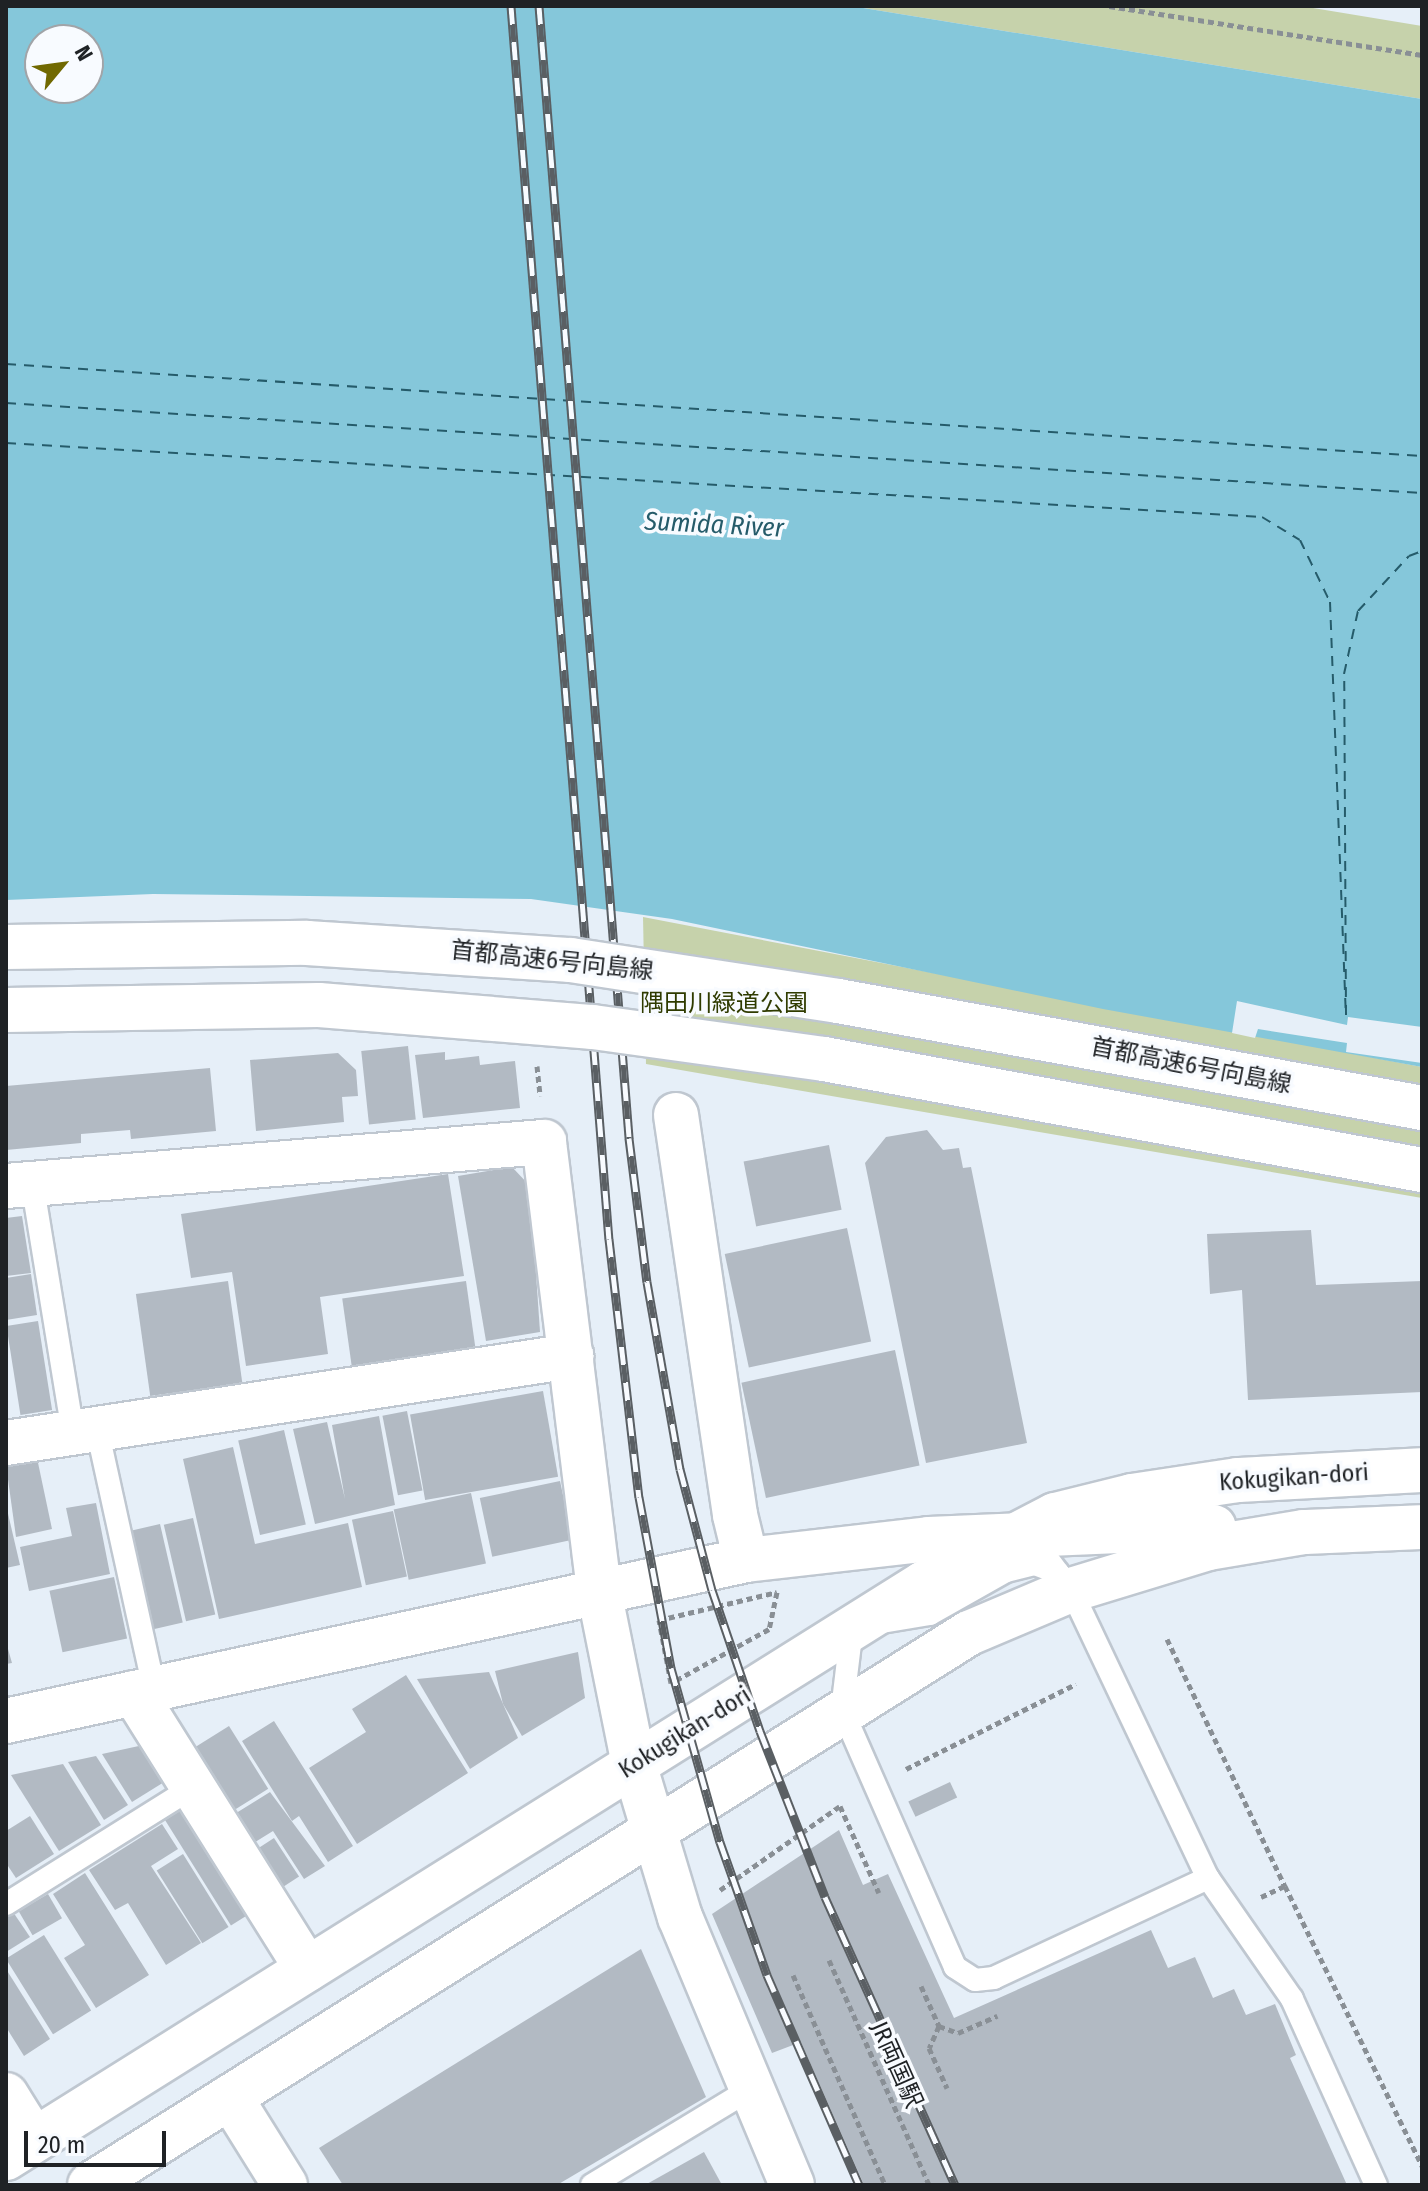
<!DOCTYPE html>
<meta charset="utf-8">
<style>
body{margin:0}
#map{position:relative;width:1428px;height:2191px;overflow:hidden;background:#e6eff8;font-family:"Fira Sans Condensed","Noto Sans JP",sans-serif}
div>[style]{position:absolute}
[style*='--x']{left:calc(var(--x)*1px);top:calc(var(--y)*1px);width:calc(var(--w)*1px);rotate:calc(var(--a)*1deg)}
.green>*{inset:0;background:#c6d2ab}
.water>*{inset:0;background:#85c7da}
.pier>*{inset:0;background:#e6eff8}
.ferry>*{height:2px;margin-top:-1px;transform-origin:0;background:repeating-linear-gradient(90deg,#255b6a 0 10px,transparent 0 18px)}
.building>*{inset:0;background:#b2bac3;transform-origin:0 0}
.path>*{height:5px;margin-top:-2.5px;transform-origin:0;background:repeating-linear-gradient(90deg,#898f95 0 6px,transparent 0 10px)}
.roads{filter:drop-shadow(2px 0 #bfc7d0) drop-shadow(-2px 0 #bfc7d0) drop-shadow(0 2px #bfc7d0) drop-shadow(0 -2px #bfc7d0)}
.lane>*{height:22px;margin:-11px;padding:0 11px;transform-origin:11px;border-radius:11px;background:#fff}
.street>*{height:44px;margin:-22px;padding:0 22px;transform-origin:22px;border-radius:22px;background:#fff}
.secondary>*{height:44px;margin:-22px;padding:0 22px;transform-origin:22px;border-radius:22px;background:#fff}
.rail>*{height:9px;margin-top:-4.5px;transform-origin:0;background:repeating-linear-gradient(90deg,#f8fbff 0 18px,#5a5f63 0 36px);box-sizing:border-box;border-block:2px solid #5a5f63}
.bridges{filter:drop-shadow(2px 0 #bfc7d0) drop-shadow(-2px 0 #bfc7d0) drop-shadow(0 2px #bfc7d0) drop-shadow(0 -2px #bfc7d0)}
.highway-bridge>*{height:44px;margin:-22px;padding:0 22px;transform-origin:22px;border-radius:22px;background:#fff}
span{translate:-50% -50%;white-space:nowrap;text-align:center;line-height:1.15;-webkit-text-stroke:7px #f8fbff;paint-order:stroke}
.street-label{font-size:24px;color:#1f2225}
.park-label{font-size:24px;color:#2f3b00}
.water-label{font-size:26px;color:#255b6a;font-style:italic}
.frame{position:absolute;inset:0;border:8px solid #1f2225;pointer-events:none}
.north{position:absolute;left:24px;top:24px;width:80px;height:80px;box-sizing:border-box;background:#f8fbff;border:2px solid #a1a4a8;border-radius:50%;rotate:61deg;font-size:22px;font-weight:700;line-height:32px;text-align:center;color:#1f2225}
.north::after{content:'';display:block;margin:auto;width:28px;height:36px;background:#716901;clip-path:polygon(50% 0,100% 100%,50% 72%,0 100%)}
.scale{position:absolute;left:24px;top:2131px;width:142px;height:36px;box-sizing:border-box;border:4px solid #1f2225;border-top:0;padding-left:10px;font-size:24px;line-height:28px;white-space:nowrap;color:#1f2225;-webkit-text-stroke:6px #f8fbff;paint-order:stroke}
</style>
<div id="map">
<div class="green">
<div style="clip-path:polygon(851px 6px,1301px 6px,1422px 26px,1422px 99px)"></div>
<div style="clip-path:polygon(643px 917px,1422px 1067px,1422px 1198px,646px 1064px)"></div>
</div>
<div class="water">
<div style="clip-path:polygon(evenodd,6px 6px,851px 6px,1422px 99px,1422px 1067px,1103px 1009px,672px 919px,531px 899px,153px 894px,6px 900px,6px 6px,40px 40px,88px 40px,88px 88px,40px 88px,40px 40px)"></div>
</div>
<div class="pier">
<div style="clip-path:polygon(1237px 1001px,1347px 1025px,1348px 1017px,1422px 1027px,1422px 1063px,1346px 1052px,1347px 1043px,1258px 1029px,1255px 1038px,1232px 1033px)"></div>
</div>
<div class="ferry">
<div style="--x:6;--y:364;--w:1419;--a:3.72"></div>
<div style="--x:6;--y:403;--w:1419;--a:3.64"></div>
<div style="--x:6;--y:443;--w:1258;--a:3.37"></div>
<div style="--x:1262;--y:517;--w:44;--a:31.2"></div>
<div style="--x:1300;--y:540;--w:69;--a:64.2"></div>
<div style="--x:1330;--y:602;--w:413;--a:87.8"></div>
<div style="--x:1346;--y:1015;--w:341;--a:-90.3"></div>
<div style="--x:1344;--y:674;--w:65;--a:-77.5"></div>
<div style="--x:1358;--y:611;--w:75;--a:-47.2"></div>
<div style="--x:1409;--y:556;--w:14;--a:-21"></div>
</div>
<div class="building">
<div style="left:408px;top:1046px;width:74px;height:47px;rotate:84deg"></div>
<div style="clip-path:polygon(445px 1052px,445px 1060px,479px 1056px,480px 1065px,515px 1061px,520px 1108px,423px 1118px,415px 1055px)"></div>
<div style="clip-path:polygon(338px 1053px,356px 1070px,358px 1096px,342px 1097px,344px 1122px,256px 1131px,250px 1060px)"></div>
<div style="clip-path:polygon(210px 1068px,216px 1131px,131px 1139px,130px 1130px,81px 1134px,81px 1143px,6px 1150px,6px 1086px)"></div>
<div style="clip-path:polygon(927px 1130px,943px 1150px,959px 1148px,963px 1168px,971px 1167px,1027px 1443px,926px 1463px,865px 1163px,886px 1137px)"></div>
<div style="left:829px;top:1145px;width:66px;height:87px;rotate:79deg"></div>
<div style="clip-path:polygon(512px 1167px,530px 1186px,540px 1332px,486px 1341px,458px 1176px)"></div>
<div style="clip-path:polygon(448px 1174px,464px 1276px,320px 1297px,328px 1354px,246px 1366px,232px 1272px,191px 1278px,181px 1214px)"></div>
<div style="clip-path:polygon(22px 1216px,31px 1273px,6px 1276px,6px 1218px)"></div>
<div style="left:847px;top:1228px;width:116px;height:125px;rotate:78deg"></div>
<div style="clip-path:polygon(1311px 1230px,1316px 1285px,1422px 1281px,1422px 1392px,1248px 1400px,1242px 1290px,1210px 1294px,1207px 1234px)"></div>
<div style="clip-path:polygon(31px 1274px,37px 1315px,6px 1320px,6px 1278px)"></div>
<div style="left:228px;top:1281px;width:103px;height:93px;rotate:82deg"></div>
<div style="left:466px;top:1281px;width:68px;height:125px;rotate:82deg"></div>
<div style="left:38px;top:1321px;width:90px;height:32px;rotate:81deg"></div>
<div style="left:895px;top:1350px;width:118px;height:157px;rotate:78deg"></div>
<div style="left:543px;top:1391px;width:87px;height:135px;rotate:80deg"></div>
<div style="left:407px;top:1411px;width:81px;height:25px;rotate:79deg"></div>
<div style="clip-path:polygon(379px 1416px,395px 1505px,315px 1524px,293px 1429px,327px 1422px,345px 1499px,332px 1425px)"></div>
<div style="left:284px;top:1430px;width:97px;height:47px;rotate:77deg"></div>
<div style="clip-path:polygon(233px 1447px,255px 1544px,348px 1523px,362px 1587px,219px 1619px,183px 1459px)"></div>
<div style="clip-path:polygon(37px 1458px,52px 1529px,16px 1537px,6px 1465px)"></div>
<div style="left:560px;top:1481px;width:60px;height:82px;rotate:78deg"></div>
<div style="left:471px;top:1493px;width:72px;height:79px;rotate:78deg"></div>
<div style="clip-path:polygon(96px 1503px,110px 1574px,29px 1591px,20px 1547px,72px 1536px,66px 1508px)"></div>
<div style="clip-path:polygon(6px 1505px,20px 1565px,6px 1568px)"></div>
<div style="left:393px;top:1511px;width:67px;height:42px;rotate:78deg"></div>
<div style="left:193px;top:1518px;width:99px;height:30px;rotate:77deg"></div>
<div style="left:160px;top:1524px;width:101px;height:30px;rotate:77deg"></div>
<div style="left:114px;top:1577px;width:63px;height:66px;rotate:78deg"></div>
<div style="clip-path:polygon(6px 1642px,12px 1663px,6px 1664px)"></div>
<div style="clip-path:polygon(578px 1652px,585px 1698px,522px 1736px,503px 1704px,495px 1671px)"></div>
<div style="clip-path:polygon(489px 1672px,518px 1738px,470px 1769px,417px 1679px)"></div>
<div style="clip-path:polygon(406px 1675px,468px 1773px,357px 1844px,309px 1768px,366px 1732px,352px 1709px)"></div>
<div style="clip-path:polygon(274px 1721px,353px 1846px,328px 1862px,299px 1816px,292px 1821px,242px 1741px)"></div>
<div style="left:229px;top:1726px;width:74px;height:50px;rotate:58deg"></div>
<div style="clip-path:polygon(148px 1744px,169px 1779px,132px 1802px,102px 1754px)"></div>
<div style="clip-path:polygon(96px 1756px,128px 1805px,104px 1820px,68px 1762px)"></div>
<div style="clip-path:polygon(63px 1764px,101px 1825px,59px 1851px,11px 1775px)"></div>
<div style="left:950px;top:1782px;width:17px;height:46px;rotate:65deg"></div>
<div style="clip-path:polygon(270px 1792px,325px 1866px,304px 1879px,273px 1831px,252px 1844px,233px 1815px)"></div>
<div style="left:191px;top:1803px;width:125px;height:31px;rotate:58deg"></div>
<div style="clip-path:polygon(30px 1816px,54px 1854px,16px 1878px,6px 1863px,6px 1831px)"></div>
<div style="clip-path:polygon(162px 1824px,178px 1849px,151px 1866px,201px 1943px,166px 1965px,128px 1903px,115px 1910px,89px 1870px)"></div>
<div style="clip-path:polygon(839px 1830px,863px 1885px,888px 1874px,954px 2018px,1151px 1930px,1168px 1968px,1195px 1957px,1213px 1998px,1234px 1989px,1246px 2015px,1275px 2004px,1296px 2055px,1290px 2058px,1347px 2185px,864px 2185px,801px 2042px,772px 2053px,712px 1914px)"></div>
<div style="left:274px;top:1838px;width:46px;height:27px;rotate:57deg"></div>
<div style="left:183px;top:1854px;width:86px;height:31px;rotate:58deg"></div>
<div style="clip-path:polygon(85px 1873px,149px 1975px,96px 2008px,64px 1958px,85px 1945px,53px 1894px)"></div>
<div style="left:48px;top:1894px;width:28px;height:34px;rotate:60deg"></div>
<div style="clip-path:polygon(13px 1912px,30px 1937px,6px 1952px,6px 1916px)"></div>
<div style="left:44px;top:1935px;width:89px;height:45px;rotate:58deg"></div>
<div style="clip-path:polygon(641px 1949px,706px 2097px,557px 2185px,343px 2185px,319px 2148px)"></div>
<div style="clip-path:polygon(6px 1969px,50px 2039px,24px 2056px,6px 2027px)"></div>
<div style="clip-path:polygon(704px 2152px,722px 2185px,645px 2185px)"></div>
</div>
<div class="path">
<div style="--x:1109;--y:6;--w:317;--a:8.9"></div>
<div style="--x:537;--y:1066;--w:30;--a:84"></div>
<div style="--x:777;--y:1592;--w:38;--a:102"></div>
<div style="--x:769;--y:1629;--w:112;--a:151.1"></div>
<div style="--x:671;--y:1683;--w:64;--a:-100.8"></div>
<div style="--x:659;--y:1620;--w:121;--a:-13.3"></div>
<div style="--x:1167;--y:1639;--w:274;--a:64.5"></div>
<div style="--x:906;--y:1769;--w:190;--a:-26.6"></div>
<div style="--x:720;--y:1890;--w:146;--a:-35"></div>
<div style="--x:840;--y:1806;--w:95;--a:65.9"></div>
<div style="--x:1261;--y:1897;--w:26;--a:-25"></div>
<div style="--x:1285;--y:1886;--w:312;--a:63.9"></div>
<div style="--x:829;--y:1960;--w:246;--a:66"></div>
<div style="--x:793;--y:1975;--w:229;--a:66.3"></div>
<div style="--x:921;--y:1986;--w:44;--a:65.8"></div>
<div style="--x:939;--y:2026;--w:20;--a:20"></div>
<div style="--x:958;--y:2033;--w:43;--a:-23.6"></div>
<div style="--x:939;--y:2026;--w:24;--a:114"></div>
<div style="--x:929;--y:2048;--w:44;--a:65.8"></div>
</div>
<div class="roads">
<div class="lane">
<div style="--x:32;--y:1182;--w:254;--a:80.7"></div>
<div style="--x:97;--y:1429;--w:265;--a:77.6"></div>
<div style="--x:1025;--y:1538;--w:25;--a:40"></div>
<div style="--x:1044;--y:1554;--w:45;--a:53.1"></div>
<div style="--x:1071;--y:1590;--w:319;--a:64.6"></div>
<div style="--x:1208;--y:1878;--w:236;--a:155"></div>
<div style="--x:994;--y:1978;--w:19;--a:174"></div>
<div style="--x:975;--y:1980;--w:24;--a:-147"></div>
<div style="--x:955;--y:1967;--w:281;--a:-113.7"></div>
<div style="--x:842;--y:1710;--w:84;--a:-83.1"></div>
<div style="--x:852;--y:1627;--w:79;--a:-9.5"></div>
<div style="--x:930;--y:1614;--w:87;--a:-29.5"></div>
<div style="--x:1006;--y:1571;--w:30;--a:-14"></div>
<div style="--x:1035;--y:1564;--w:25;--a:21"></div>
<div style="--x:1058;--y:1573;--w:21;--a:53"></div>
<div style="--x:1208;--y:1878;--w:147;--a:55.2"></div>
<div style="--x:1292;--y:1999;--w:204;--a:65.7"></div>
<div style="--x:6;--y:1904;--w:221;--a:-32"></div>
<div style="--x:592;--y:2185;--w:184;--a:-31.2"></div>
</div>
<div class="street">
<div style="--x:676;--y:1115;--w:404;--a:81.6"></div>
<div style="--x:735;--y:1515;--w:46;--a:76.3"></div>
<div style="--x:6;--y:1186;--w:540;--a:-4.68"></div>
<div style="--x:544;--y:1142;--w:452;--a:83"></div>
<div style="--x:599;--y:1591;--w:177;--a:78.6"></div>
<div style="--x:6;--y:1443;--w:572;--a:-8.75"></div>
<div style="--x:134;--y:1693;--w:326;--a:57.9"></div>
<div style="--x:6;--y:2095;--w:53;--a:58.1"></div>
<div style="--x:230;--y:2097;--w:104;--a:58"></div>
</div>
<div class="secondary">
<div style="--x:6;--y:1721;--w:757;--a:-12.27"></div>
<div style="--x:746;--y:1560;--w:184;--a:-6.5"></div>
<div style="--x:929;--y:1539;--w:285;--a:-2.4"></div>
<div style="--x:634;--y:1764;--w:160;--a:73.3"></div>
<div style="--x:680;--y:1917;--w:290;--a:67.3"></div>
<div style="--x:6;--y:2158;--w:1083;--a:-32.06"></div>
<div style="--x:924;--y:1583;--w:148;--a:-27.4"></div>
<div style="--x:1055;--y:1515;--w:79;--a:-13.9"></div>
<div style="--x:1132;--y:1496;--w:107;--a:-8.6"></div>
<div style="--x:1238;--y:1480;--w:184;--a:-3.1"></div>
<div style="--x:90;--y:2185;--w:1038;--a:-32.13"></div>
<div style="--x:969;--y:1633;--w:111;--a:-22.9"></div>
<div style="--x:1071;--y:1590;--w:143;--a:-17"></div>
<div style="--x:1208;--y:1548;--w:97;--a:-9.5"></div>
<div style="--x:1304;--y:1532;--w:118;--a:-2.4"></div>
</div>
</div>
<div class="rail">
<div style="--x:511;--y:6;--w:1237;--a:85.46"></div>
<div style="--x:609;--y:1239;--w:260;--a:83.4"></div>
<div style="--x:639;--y:1497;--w:174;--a:79.4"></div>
<div style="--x:671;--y:1668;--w:181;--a:74.3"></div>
<div style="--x:720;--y:1842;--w:141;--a:70.5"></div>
<div style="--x:767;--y:1975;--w:229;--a:66.3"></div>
<div style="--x:539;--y:6;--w:1136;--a:85.45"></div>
<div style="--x:629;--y:1138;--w:145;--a:82.9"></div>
<div style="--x:647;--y:1282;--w:190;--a:80"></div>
<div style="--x:680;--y:1469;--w:125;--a:75.2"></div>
<div style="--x:712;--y:1590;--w:149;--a:71.2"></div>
<div style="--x:760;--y:1731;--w:178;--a:68.6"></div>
<div style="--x:825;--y:1897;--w:316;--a:65.7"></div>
</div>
<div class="bridges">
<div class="highway-bridge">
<div style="--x:6;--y:947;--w:301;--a:-0.8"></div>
<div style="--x:307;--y:943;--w:265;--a:3.7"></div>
<div style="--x:571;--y:960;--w:270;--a:8.7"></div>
<div style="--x:838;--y:1001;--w:594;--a:10.38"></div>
<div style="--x:6;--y:1010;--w:313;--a:-0.9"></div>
<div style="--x:319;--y:1005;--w:275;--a:4.6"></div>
<div style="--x:593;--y:1027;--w:233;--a:7.9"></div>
<div style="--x:824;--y:1059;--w:608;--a:10.52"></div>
</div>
</div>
<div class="street-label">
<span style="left:552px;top:961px;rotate:6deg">首都高速6号向島線</span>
<span style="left:1191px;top:1066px;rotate:11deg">首都高速6号向島線</span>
<span style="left:1294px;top:1478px;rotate:-4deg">Kokugikan-dori</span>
<span style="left:685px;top:1733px;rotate:-32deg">Kokugikan-dori</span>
<span style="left:896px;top:2065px;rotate:66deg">JR両国駅</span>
</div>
<div class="park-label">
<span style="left:724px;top:1004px">隅田川緑道公園</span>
</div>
<div class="water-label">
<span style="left:714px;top:525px;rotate:3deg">Sumida River</span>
</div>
<div class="frame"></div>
<div class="north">N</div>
<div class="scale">20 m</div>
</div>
